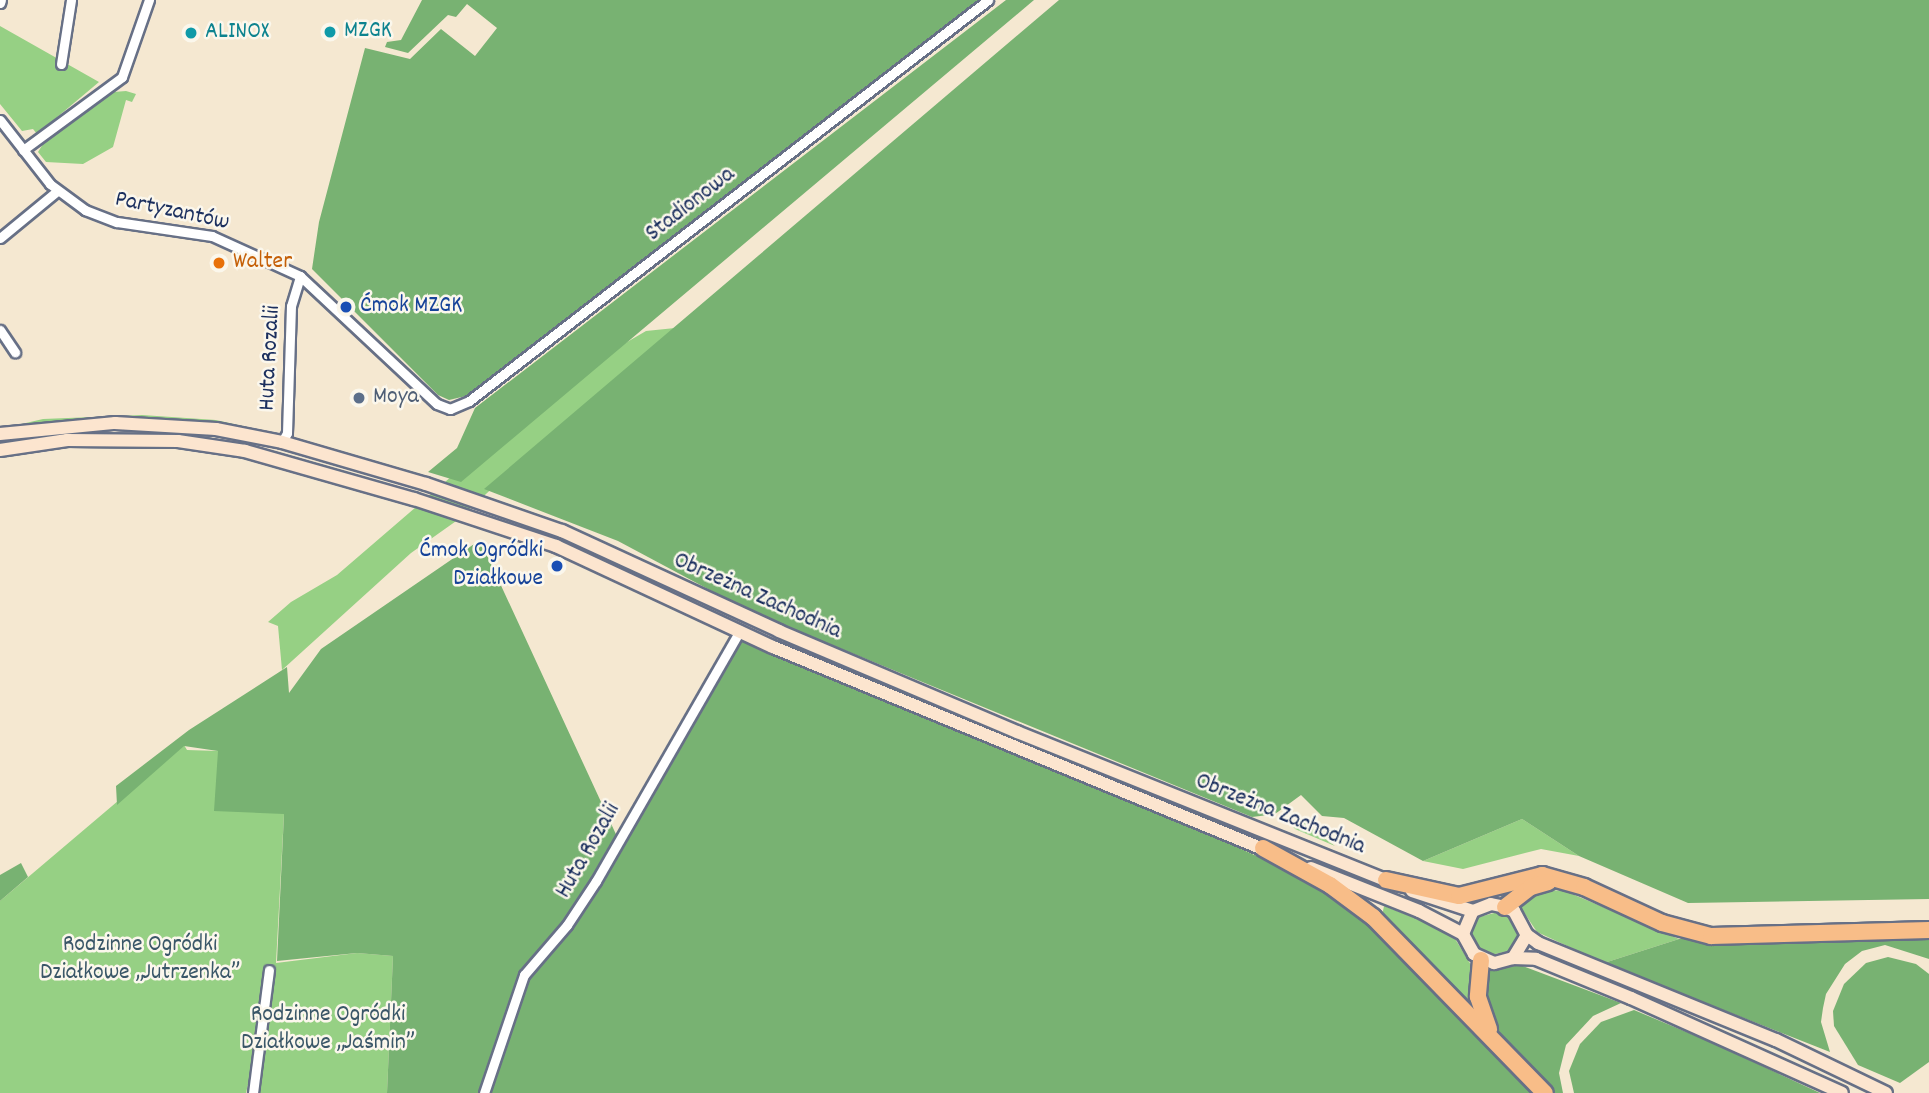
<!DOCTYPE html>
<meta charset="utf-8">
<style>
body{margin:0}
#map{position:relative;width:1929px;height:1093px;overflow:hidden;background:#f5e8d1;font-family:Dekko,sans-serif}
div>[style]{position:absolute}
[style*='--x']{left:calc(var(--x)*1px);top:calc(var(--y)*1px);width:calc(var(--w)*1px);rotate:calc(var(--a)*1deg)}
.green>*{inset:0;background:#96d084}
.forest>*{inset:0;background:#78b272}
.roads{filter:drop-shadow(2px 0 #677086) drop-shadow(-2px 0 #677086) drop-shadow(0 2px #677086) drop-shadow(0 -2px #677086)}
.street>*{height:9px;margin:-4.5px;padding:0 4.5px;transform-origin:4.5px;border-radius:4.5px;background:#fff}
.secondary>*{height:12px;margin:-6px;padding:0 6px;transform-origin:6px;border-radius:6px;background:#fce5cf}
.highway>*{height:16px;margin:-8px;padding:0 8px;transform-origin:8px;border-radius:8px;background:#f8bd88}
.dots>*{width:19px;height:19px;translate:-50% -50%;box-sizing:border-box;border:4px solid #fbf7ec;border-radius:50%}
span{translate:-50% -50%;white-space:nowrap;text-align:center;line-height:1.15;-webkit-text-stroke:5px #fbf7ec;paint-order:stroke}
.culture-label{font-size:24px;color:#0d838f}
.left{translate:0 -50%;text-align:left}
.street-label{font-size:24px;color:#1b2f5e}
.food-label{font-size:24px;color:#c56008}
.transit-label{font-size:24px;color:#164399}
.right{translate:-100% -50%;text-align:right}
.service-label{font-size:24px;color:#4e5e75}
.park-label{font-size:24px;color:#3a5768}
</style>
<div id="map">
<div class="green">
<div style="clip-path:polygon(0 26px,99px 82px,37px 134px,33px 129px,22px 131px,0 104px)"></div>
<div style="clip-path:polygon(126px 91px,136px 94px,132px 102px,126px 100px,113px 147px,83px 164px,46px 162px,38px 152px,43px 144px,114px 92px)"></div>
<div style="clip-path:polygon(704px 325px,525px 458px,459px 519px,411px 553px,282px 670px,278px 626px,268px 622px,291px 602px,337px 575px,567px 377px,646px 331px)"></div>
<div style="clip-path:polygon(142px 415px,216px 420px,278px 434px,140px 418px,68px 420px,0 429px,43px 419px)"></div>
<div style="clip-path:polygon(184px 745px,187px 750px,219px 751px,284px 814px,276px 963px,357px 953px,393px 956px,387px 1093px,259px 1093px,276px 967px,246px 1093px,0 1093px,0 901px)"></div>
<div style="clip-path:polygon(1299px 816px,1319px 834px,1335px 846px,1295px 829px,1291px 824px)"></div>
<div style="clip-path:polygon(1522px 819px,1579px 856px,1541px 849px,1463px 869px,1423px 861px)"></div>
<div style="clip-path:polygon(1548px 890px,1565px 891px,1679px 939px,1604px 963px,1537px 932px,1519px 905px)"></div>
<div style="clip-path:polygon(1384px 906px,1451px 932px,1471px 965px,1479px 1022px,1382px 916px)"></div>
<div style="clip-path:polygon(1498px 912px,1510px 918px,1521px 938px,1509px 951px,1491px 955px,1478px 948px,1468px 930px,1479px 917px)"></div>
</div>
<div class="forest">
<div style="clip-path:polygon(422px 0,979px 0,470px 395px,449px 400px,438px 395px,312px 269px,319px 222px,365px 48px,410px 59px,441px 29px,475px 56px,497px 28px,467px 4px,456px 17px,448px 15px,408px 53px,385px 47px,387px 42px,401px 40px)"></div>
<div style="clip-path:polygon(1006px 0,1034px 0,461px 482px,428px 472px,457px 448px,475px 408px)"></div>
<div style="clip-path:polygon(1059px 0,1929px 0,1929px 899px,1688px 903px,1579px 856px,1522px 819px,1423px 861px,1344px 818px,1322px 816px,1301px 795px,1275px 814px,1252px 817px,815px 638px,736px 604px,618px 541px,484px 489px)"></div>
<div style="clip-path:polygon(480px 540px,620px 843px,741px 638px,1195px 828px,1296px 874px,1355px 910px,1536px 1093px,387px 1093px,393px 956px,357px 953px,277px 961px,284px 814px,214px 811px,218px 751px,184px 746px,117px 805px,116px 786px,189px 730px,287px 667px,289px 693px,321px 649px)"></div>
<div style="clip-path:polygon(21px 863px,28px 877px,0 901px,0 875px)"></div>
<div style="clip-path:polygon(1929px 935px,1929px 959px,1885px 945px,1862px 951px,1845px 964px,1826px 994px,1823px 1008px,1821px 1022px,1830px 1052px,1604px 963px,1679px 939px)"></div>
<div style="clip-path:polygon(1888px 957px,1916px 964px,1929px 974px,1929px 1062px,1900px 1083px,1858px 1065px,1834px 1026px,1833px 1011px,1844px 984px,1866px 963px)"></div>
<div style="clip-path:polygon(1520px 965px,1621px 1003px,1593px 1016px,1566px 1045px,1559px 1073px,1563px 1093px,1555px 1093px,1505px 1041px,1486px 1010px,1484px 972px)"></div>
<div style="clip-path:polygon(1634px 1010px,1715px 1044px,1820px 1093px,1574px 1093px,1569px 1071px,1580px 1044px,1601px 1022px)"></div>
</div>
<div class="roads">
<div class="street">
<div style="--x:0;--y:3;--w:3;--a:-72"></div>
<div style="--x:61;--y:64;--w:65;--a:-81.1"></div>
<div style="--x:0;--y:120;--w:81;--a:52"></div>
<div style="--x:50;--y:184;--w:44;--a:36.6"></div>
<div style="--x:85;--y:210;--w:34;--a:21"></div>
<div style="--x:117;--y:222;--w:96;--a:8.4"></div>
<div style="--x:212;--y:236;--w:97;--a:24.4"></div>
<div style="--x:300;--y:276;--w:187;--a:43.1"></div>
<div style="--x:437;--y:404;--w:14;--a:21"></div>
<div style="--x:450;--y:409;--w:21;--a:-23"></div>
<div style="--x:469;--y:401;--w:656;--a:-37.69"></div>
<div style="--x:23;--y:150;--w:123;--a:-36.4"></div>
<div style="--x:122;--y:77;--w:82;--a:-70.7"></div>
<div style="--x:0;--y:238;--w:74;--a:-39.5"></div>
<div style="--x:0;--y:330;--w:27;--a:56"></div>
<div style="--x:282;--y:442;--w:10;--a:-61"></div>
<div style="--x:287;--y:433;--w:127;--a:-88.2"></div>
<div style="--x:291;--y:306;--w:31;--a:-73"></div>
<div style="--x:253;--y:1093;--w:124;--a:-82.6"></div>
<div style="--x:484;--y:1093;--w:125;--a:-71.3"></div>
<div style="--x:524;--y:975;--w:66;--a:-49.3"></div>
<div style="--x:567;--y:925;--w:53;--a:-56.6"></div>
<div style="--x:596;--y:881;--w:289;--a:-60.1"></div>
</div>
<div class="secondary">
<div style="--x:0;--y:434;--w:116;--a:-5.5"></div>
<div style="--x:115;--y:423;--w:101;--a:3.4"></div>
<div style="--x:216;--y:429;--w:67;--a:11.1"></div>
<div style="--x:282;--y:442;--w:150;--a:16.3"></div>
<div style="--x:426;--y:484;--w:144;--a:19.1"></div>
<div style="--x:562;--y:531;--w:239;--a:24.7"></div>
<div style="--x:779;--y:631;--w:259;--a:23"></div>
<div style="--x:1017;--y:732;--w:404;--a:21.9"></div>
<div style="--x:0;--y:450;--w:68;--a:-8.5"></div>
<div style="--x:67;--y:440;--w:111;--a:0.5"></div>
<div style="--x:178;--y:441;--w:68;--a:8.5"></div>
<div style="--x:245;--y:451;--w:176;--a:15.9"></div>
<div style="--x:414;--y:499;--w:150;--a:18.3"></div>
<div style="--x:556;--y:546;--w:239;--a:25"></div>
<div style="--x:773;--y:647;--w:535;--a:22.4"></div>
<div style="--x:1311;--y:868;--w:116;--a:21.7"></div>
<div style="--x:1419;--y:911;--w:50;--a:27.6"></div>
<div style="--x:1412;--y:891;--w:64;--a:18.2"></div>
<div style="--x:1527;--y:935;--w:27;--a:121"></div>
<div style="--x:1513;--y:958;--w:20;--a:165"></div>
<div style="--x:1494;--y:963;--w:22;--a:-156"></div>
<div style="--x:1474;--y:954;--w:23;--a:-119"></div>
<div style="--x:1463;--y:934;--w:25;--a:-67"></div>
<div style="--x:1473;--y:911;--w:19;--a:-21"></div>
<div style="--x:1491;--y:904;--w:14;--a:12"></div>
<div style="--x:1505;--y:907;--w:10;--a:24"></div>
<div style="--x:1514;--y:911;--w:27;--a:62"></div>
<div style="--x:1527;--y:935;--w:14;--a:36"></div>
<div style="--x:1538;--y:943;--w:257;--a:22.2"></div>
<div style="--x:1776;--y:1040;--w:122;--a:25.7"></div>
<div style="--x:1513;--y:958;--w:23;--a:2"></div>
<div style="--x:1536;--y:959;--w:103;--a:22.3"></div>
<div style="--x:1631;--y:998;--w:231;--a:24.2"></div>
</div>
<div class="highway">
<div style="--x:1263;--y:848;--w:77;--a:28.9"></div>
<div style="--x:1330;--y:885;--w:54;--a:36.7"></div>
<div style="--x:1373;--y:917;--w:246;--a:45.7"></div>
<div style="--x:1386;--y:880;--w:75;--a:12.4"></div>
<div style="--x:1459;--y:896;--w:86;--a:-14.2"></div>
<div style="--x:1542;--y:875;--w:44;--a:15.9"></div>
<div style="--x:1584;--y:887;--w:86;--a:24.8"></div>
<div style="--x:1662;--y:923;--w:51;--a:14.9"></div>
<div style="--x:1711;--y:936;--w:218;--a:-1.6"></div>
<div style="--x:1505;--y:907;--w:33;--a:-38"></div>
<div style="--x:1531;--y:887;--w:18;--a:-16"></div>
<div style="--x:1481;--y:960;--w:37;--a:95"></div>
<div style="--x:1478;--y:997;--w:34;--a:71"></div>
</div>
</div>
<div class="dots">
<div style="left:330px;top:32px;background:#0f9aa8"></div>
<div style="left:191px;top:33px;background:#0f9aa8"></div>
<div style="left:219px;top:263px;background:#e8710a"></div>
<div style="left:346px;top:307px;background:#1a4fb4"></div>
<div style="left:359px;top:398px;background:#5c6f8a"></div>
<div style="left:557px;top:566px;background:#1a4fb4"></div>
</div>
<div class="culture-label">
<span class="left" style="left:344px;top:32px">MZGK</span>
<span class="left" style="left:205px;top:33px">ALINOX</span>
</div>
<div class="street-label">
<span style="left:691px;top:205px;rotate:-38deg">Stadionowa</span>
<span style="left:172px;top:212px;rotate:12deg">Partyzantów</span>
<span style="left:271px;top:358px;rotate:-87deg">Huta Rozalii</span>
<span style="left:757px;top:597px;rotate:24deg">Obrzeżna Zachodnia</span>
<span style="left:1280px;top:815px;rotate:22deg">Obrzeżna Zachodnia</span>
<span style="left:589px;top:851px;rotate:-60deg">Huta Rozalii</span>
</div>
<div class="food-label">
<span class="left" style="left:233px;top:263px">Walter</span>
</div>
<div class="transit-label">
<span class="left" style="left:360px;top:307px">Ćmok MZGK</span>
<span class="right" style="left:543px;top:566px">Ćmok Ogródki<br>Działkowe</span>
</div>
<div class="service-label">
<span class="left" style="left:373px;top:398px">Moya</span>
</div>
<div class="park-label">
<span style="left:140px;top:960px">Rodzinne Ogródki<br>Działkowe „Jutrzenka”</span>
<span style="left:328px;top:1030px">Rodzinne Ogródki<br>Działkowe „Jaśmin”</span>
</div>
</div>
